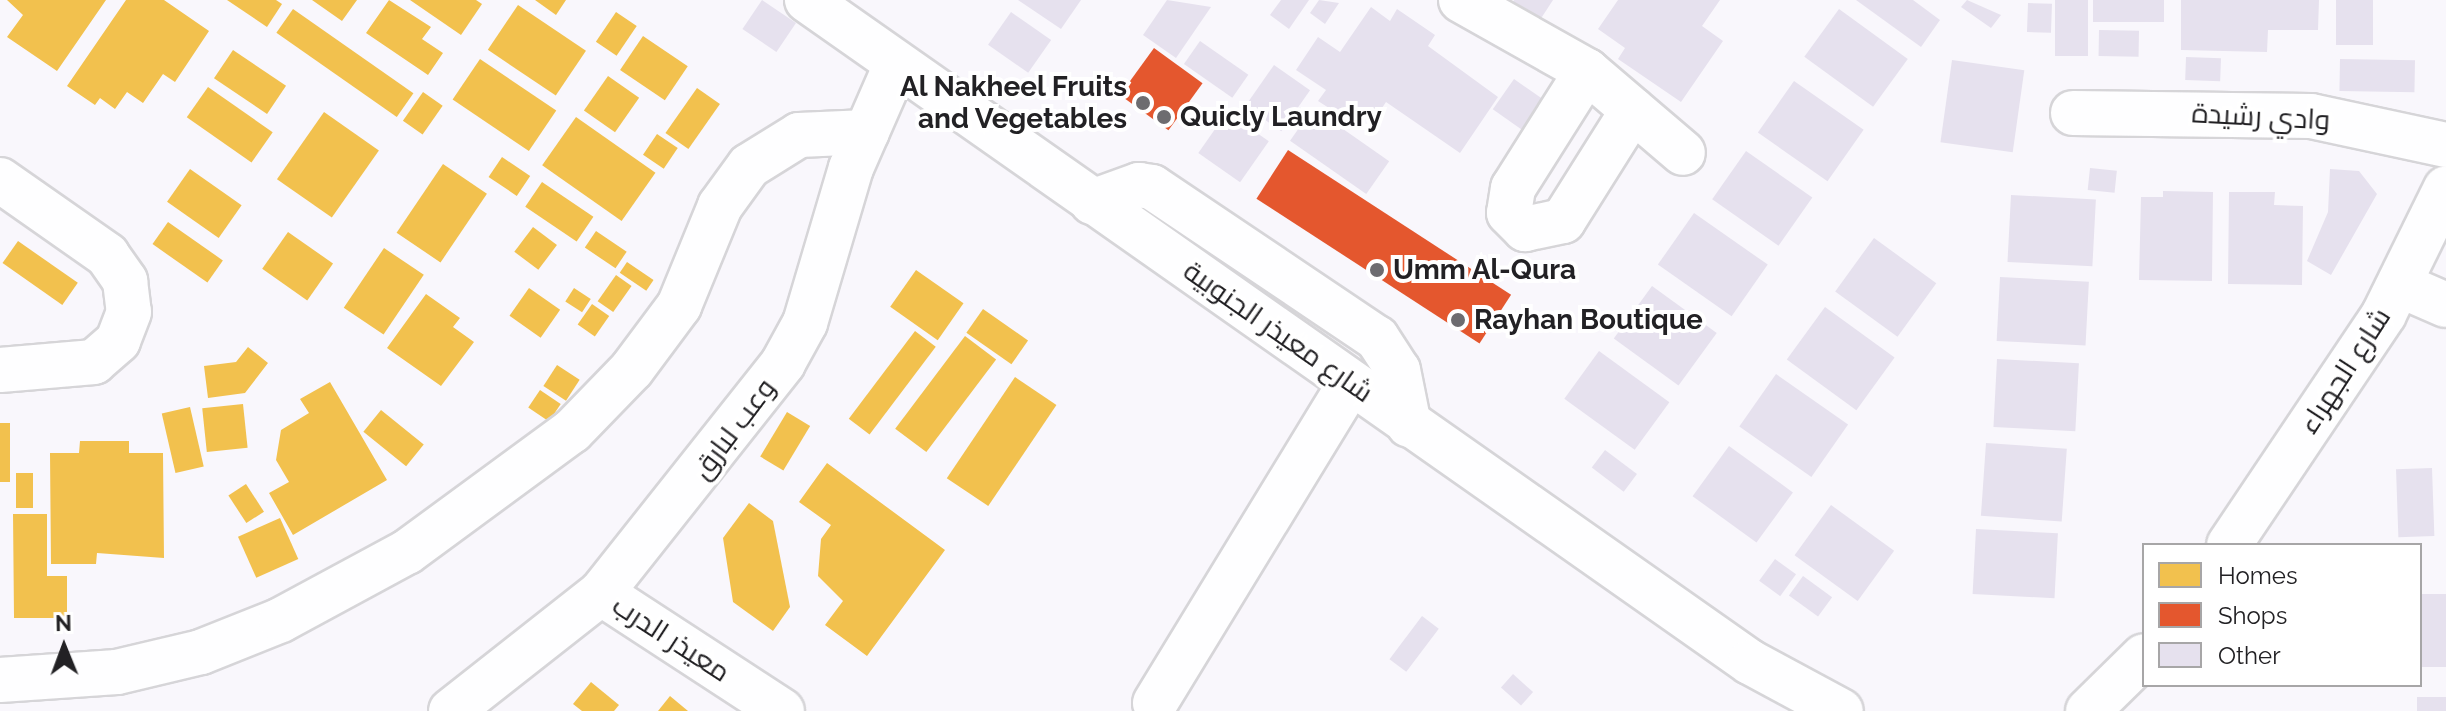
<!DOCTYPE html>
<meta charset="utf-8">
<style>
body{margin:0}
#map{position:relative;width:2446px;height:711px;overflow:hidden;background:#f9f7fc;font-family:Raleway,Cairo,sans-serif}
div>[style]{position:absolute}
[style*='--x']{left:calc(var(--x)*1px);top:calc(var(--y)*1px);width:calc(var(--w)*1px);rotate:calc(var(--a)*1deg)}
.homes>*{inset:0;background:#f2c14e;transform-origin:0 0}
.shops>*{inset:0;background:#e4572e;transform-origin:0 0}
.building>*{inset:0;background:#e6e1ee;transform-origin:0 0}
.roads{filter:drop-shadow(2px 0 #d6d5d8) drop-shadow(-2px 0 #d6d5d8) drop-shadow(0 2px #d6d5d8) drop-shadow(0 -2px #d6d5d8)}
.minor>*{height:44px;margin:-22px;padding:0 22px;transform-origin:22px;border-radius:22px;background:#fefeff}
.dots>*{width:22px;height:22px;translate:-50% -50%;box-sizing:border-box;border:4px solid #fff;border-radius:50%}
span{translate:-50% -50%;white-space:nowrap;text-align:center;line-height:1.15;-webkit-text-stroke:8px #fff;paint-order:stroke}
.poi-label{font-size:28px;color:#222124;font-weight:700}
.right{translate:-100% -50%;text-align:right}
.left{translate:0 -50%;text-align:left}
.street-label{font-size:28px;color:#222124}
.legend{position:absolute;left:2142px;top:543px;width:280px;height:144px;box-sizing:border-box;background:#fff;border:2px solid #a7a6a7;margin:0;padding:10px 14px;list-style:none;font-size:24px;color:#222124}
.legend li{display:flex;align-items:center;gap:16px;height:40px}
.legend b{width:40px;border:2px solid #a7a6a7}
.north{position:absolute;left:24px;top:607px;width:80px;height:80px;-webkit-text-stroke:6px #fff;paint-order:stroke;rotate:359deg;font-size:22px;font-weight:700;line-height:32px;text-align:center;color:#222124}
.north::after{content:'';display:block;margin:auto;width:28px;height:36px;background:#222124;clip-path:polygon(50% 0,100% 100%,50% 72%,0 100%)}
</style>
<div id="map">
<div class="homes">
<div style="clip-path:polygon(7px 0,106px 0,57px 71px,7px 37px,23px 15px)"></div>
<div style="clip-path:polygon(126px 0,164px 0,209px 31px,175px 82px,163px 74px,143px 103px,127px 92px,115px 109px,100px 98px,95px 105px,67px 86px)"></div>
<div style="clip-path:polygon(227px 0,276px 0,282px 4px,267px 27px)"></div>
<div style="clip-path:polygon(312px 0,357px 0,342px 21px)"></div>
<div style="clip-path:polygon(389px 0,431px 27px,422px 39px,443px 53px,428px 75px,366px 33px)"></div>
<div style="clip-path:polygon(410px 0,476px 0,482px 4px,461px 35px)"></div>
<div style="clip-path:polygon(535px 0,566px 0,556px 15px)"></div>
<div style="left:518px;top:5px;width:82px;height:54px;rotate:34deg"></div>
<div style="left:293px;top:9px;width:147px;height:29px;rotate:35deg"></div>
<div style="left:616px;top:12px;width:25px;height:36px;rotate:34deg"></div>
<div style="left:643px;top:36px;width:54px;height:41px;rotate:34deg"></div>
<div style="left:233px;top:50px;width:64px;height:34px;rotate:34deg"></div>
<div style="left:480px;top:59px;width:92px;height:49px;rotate:34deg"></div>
<div style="left:608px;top:76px;width:38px;height:42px;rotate:35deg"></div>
<div style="left:208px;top:87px;width:79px;height:37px;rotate:35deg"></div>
<div style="left:697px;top:88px;width:28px;height:55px;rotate:35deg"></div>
<div style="left:423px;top:92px;width:24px;height:35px;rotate:35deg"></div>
<div style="left:324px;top:112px;width:67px;height:82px;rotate:35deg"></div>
<div style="left:576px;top:117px;width:97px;height:59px;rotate:35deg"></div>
<div style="left:657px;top:134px;width:25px;height:25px;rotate:34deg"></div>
<div style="left:502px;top:157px;width:34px;height:24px;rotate:34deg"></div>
<div style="left:443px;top:164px;width:53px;height:83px;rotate:34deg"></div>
<div style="left:190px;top:169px;width:63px;height:40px;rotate:35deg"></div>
<div style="left:542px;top:182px;width:62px;height:30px;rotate:34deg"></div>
<div style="left:168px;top:222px;width:67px;height:27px;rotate:35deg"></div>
<div style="left:533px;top:227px;width:30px;height:31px;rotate:37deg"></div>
<div style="left:596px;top:231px;width:37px;height:20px;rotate:34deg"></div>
<div style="left:288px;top:232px;width:55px;height:45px;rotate:35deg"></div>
<div style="left:18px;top:241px;width:73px;height:27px;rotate:35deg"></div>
<div style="left:384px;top:248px;width:48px;height:72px;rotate:34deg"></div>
<div style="left:627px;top:262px;width:32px;height:13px;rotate:34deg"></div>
<div style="left:916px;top:270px;width:58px;height:45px;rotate:35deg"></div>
<div style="left:616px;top:275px;width:19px;height:32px;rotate:35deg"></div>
<div style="left:529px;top:288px;width:38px;height:34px;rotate:35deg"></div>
<div style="left:574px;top:288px;width:20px;height:16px;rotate:33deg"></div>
<div style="clip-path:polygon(426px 294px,460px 318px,453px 327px,474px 342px,441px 386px,387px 348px)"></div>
<div style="left:592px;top:304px;width:21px;height:25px;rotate:35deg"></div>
<div style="left:983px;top:309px;width:55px;height:29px;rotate:35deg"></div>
<div style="left:915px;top:331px;width:26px;height:110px;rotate:37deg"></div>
<div style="left:965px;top:336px;width:39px;height:116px;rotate:37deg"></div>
<div style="clip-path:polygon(248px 347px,268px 363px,245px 393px,208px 398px,204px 366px,236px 362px)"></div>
<div style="left:557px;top:365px;width:27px;height:25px;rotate:33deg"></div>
<div style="left:1015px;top:377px;width:50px;height:122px;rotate:34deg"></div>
<div style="clip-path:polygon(330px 382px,387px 480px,293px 535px,269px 493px,289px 482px,276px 460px,281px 430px,309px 413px,300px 399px)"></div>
<div style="left:540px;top:390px;width:25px;height:21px;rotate:34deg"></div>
<div style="left:243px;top:404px;width:44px;height:41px;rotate:84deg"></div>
<div style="left:190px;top:407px;width:61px;height:29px;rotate:77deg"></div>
<div style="left:381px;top:410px;width:55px;height:28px;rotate:39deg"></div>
<div style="left:787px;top:412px;width:27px;height:52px;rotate:31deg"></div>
<div style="left:0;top:423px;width:10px;height:59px"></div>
<div style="clip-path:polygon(80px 441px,129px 441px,129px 453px,163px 453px,164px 558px,97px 553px,96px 564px,51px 564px,50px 453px,79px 453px)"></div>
<div style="clip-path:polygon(827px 463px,945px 550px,867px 656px,825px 625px,843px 601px,818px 576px,821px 539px,831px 525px,799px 502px)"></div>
<div style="left:16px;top:473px;width:17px;height:35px"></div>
<div style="left:246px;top:484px;width:33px;height:21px;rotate:57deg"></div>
<div style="clip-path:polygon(749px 503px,773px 521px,790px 607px,773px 631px,733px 602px,723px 538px)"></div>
<div style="clip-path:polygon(13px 514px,47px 514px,47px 576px,67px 576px,67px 618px,14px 618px)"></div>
<div style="left:280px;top:518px;width:45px;height:46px;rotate:66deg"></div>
<div style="clip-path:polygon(591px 682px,619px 705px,614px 711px,582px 711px,573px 704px)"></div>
<div style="clip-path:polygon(670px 696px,688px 711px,658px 711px)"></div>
</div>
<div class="shops">
<div style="left:1154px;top:48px;width:60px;height:58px;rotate:36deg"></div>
<div style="left:1288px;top:150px;width:266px;height:58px;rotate:33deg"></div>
</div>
<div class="building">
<div style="left:762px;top:0;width:41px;height:35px;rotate:34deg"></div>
<div style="clip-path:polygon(1018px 0,1081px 0,1061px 29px)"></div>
<div style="clip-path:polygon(1167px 0,1211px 7px,1176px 58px,1143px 35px)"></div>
<div style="clip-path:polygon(1281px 0,1309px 0,1289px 29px,1270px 15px)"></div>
<div style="clip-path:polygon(1319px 0,1339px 3px,1325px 24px,1310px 13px)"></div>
<div style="clip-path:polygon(1514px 0,1553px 0,1538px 23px,1511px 5px)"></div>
<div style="clip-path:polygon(1618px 0,1720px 0,1702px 26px,1723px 41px,1681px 102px,1618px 59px,1625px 48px,1598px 29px)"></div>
<div style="clip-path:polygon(1856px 0,1913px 0,1940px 20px,1921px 47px)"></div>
<div style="clip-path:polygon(1967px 0,2001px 15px,1991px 28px,1961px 7px)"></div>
<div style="left:2055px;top:0;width:33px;height:56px"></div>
<div style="left:2093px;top:0;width:71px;height:22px"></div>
<div style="clip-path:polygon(2181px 0,2319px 0,2318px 30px,2268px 30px,2267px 52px,2181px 50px)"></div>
<div style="left:2336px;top:0;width:37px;height:45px"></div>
<div style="left:2028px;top:3px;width:24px;height:29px;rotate:2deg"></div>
<div style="clip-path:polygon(1371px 7px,1390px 21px,1397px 9px,1435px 35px,1428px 46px,1498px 97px,1460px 153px,1386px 102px,1374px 120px,1349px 103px,1340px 115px,1318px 101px,1326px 90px,1296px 70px,1318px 37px,1340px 52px)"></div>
<div style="left:1839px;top:9px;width:85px;height:59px;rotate:36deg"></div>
<div style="left:1011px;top:12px;width:49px;height:40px;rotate:35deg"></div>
<div style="left:2099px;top:30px;width:40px;height:26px;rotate:1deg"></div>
<div style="left:1200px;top:41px;width:59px;height:28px;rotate:35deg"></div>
<div style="left:2186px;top:57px;width:35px;height:23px;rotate:2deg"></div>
<div style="left:2340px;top:59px;width:75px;height:32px;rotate:1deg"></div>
<div style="left:1952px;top:60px;width:73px;height:83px;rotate:8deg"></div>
<div style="left:1274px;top:65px;width:44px;height:50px;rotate:35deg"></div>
<div style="left:1514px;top:79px;width:39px;height:37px;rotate:35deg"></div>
<div style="left:1794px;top:81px;width:85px;height:63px;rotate:35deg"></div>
<div style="left:1313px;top:108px;width:93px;height:40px;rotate:35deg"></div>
<div style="left:1227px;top:112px;width:51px;height:50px;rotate:35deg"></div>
<div style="left:1746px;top:151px;width:81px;height:59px;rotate:35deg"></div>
<div style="left:2090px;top:168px;width:27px;height:22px;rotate:6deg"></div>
<div style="clip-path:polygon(2330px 169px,2359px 171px,2377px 194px,2331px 275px,2307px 261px,2328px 212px)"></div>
<div style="clip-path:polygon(2163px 191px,2213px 192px,2212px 281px,2139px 280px,2141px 197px,2163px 197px)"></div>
<div style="clip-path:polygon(2229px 192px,2275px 192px,2274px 205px,2303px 206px,2302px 285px,2228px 284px)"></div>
<div style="left:2011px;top:195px;width:85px;height:67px;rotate:3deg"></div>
<div style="left:1694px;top:213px;width:90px;height:63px;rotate:35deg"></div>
<div style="left:1874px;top:238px;width:77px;height:66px;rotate:36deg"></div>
<div style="left:2000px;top:277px;width:89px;height:64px;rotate:3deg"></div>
<div style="left:1652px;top:286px;width:80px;height:65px;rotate:36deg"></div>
<div style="left:1825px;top:307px;width:86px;height:65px;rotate:36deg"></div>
<div style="left:1599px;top:351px;width:87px;height:59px;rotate:36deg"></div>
<div style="left:1997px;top:359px;width:82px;height:68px;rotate:3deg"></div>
<div style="left:1776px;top:374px;width:88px;height:64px;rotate:35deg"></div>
<div style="left:1986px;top:443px;width:81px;height:73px;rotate:4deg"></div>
<div style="left:1729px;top:446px;width:79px;height:62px;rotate:36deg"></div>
<div style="left:1605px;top:450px;width:40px;height:22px;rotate:37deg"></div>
<div style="left:2432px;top:468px;width:68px;height:36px;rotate:88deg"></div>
<div style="left:1831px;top:505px;width:78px;height:62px;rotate:36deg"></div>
<div style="left:1976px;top:529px;width:82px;height:65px;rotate:3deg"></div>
<div style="left:1775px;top:559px;width:26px;height:27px;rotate:36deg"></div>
<div style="left:1803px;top:576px;width:36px;height:24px;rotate:36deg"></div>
<div style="left:2446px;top:594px;width:73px;height:26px;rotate:90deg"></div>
<div style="left:1422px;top:616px;width:21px;height:54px;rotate:37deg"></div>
<div style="left:1513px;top:674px;width:27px;height:18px;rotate:42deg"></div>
<div style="left:2446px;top:697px;width:14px;height:29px;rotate:90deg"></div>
</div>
<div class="roads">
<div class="minor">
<div style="--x:807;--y:0;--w:1152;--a:35.07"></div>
<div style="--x:1750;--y:662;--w:103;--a:28.3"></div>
<div style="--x:1461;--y:0;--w:145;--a:29.4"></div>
<div style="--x:1587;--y:71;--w:126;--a:40.5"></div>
<div style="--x:1587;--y:71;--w:138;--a:122.3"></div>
<div style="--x:1513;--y:188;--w:25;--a:99"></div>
<div style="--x:1509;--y:213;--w:23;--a:45"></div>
<div style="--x:1525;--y:229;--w:39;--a:-12"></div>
<div style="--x:1563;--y:221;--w:131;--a:-57.8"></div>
<div style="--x:2073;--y:113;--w:238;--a:0.7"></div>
<div style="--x:2311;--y:116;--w:138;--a:12.1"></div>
<div style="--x:0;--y:180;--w:131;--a:35"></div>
<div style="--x:107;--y:255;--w:32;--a:55"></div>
<div style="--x:125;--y:281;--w:31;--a:83"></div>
<div style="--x:129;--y:312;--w:31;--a:111"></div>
<div style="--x:118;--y:341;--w:32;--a:139"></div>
<div style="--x:94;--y:362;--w:94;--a:175.1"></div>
<div style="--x:1092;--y:202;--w:50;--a:-19.9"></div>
<div style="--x:1139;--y:185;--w:13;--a:9"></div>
<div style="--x:1152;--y:187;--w:271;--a:33.9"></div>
<div style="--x:1377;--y:338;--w:38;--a:57"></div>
<div style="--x:1398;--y:370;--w:56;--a:78.7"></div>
<div style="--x:2400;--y:285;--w:50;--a:23.5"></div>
<div style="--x:2229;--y:545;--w:278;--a:-56.1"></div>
<div style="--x:2384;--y:314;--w:140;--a:-63.8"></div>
<div style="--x:601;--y:593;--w:216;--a:33.1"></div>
<div style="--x:0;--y:680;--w:117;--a:-3.9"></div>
<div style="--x:117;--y:672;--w:86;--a:-13.4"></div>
<div style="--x:201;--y:652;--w:86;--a:-21.8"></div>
<div style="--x:281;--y:620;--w:143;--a:-28.4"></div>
<div style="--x:407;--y:552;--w:205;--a:-36.3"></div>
<div style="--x:572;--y:431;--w:86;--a:-45.9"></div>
<div style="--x:632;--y:369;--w:79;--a:-53.3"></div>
<div style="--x:679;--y:306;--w:108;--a:-67.7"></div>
<div style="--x:720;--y:206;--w:49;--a:-54.1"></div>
<div style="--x:749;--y:166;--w:59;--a:-31.8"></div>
<div style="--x:799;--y:135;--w:68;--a:-2.5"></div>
<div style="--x:1155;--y:703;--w:375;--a:-58.6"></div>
<div style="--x:451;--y:711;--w:191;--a:-38.2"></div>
<div style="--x:601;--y:593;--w:293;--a:-51.6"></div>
<div style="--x:783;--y:363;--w:46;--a:-61.2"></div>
<div style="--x:805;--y:323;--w:162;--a:-73.5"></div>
<div style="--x:851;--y:168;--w:112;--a:-66.4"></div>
<div style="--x:2088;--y:711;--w:78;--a:-44.5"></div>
</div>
</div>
<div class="dots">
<div style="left:1143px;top:103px;background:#6d6c70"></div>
<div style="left:1164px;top:117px;background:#6d6c70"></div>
<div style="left:1377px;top:270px;background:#6d6c70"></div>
<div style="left:1458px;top:320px;background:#6d6c70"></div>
</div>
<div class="poi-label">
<span class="right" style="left:1127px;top:103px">Al Nakheel Fruits<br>and Vegetables</span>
<span class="left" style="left:1180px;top:117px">Quicly Laundry</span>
<span class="left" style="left:1393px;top:270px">Umm Al-Qura</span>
<span class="left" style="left:1474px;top:320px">Rayhan Boutique</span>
</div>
<div class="street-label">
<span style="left:2261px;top:117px;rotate:3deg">وادي رشيدة</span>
<span style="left:1278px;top:332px;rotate:35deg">شارع معيذر الجنوبية</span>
<span style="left:2345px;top:371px;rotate:-57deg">شارع الجهراء</span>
<span style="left:734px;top:429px;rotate:-53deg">وعب لبارق</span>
<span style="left:671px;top:639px;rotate:33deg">معيذر الدرب</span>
</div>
<ul class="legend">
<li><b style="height:22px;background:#f2c14e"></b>Homes</li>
<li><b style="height:22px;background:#e4572e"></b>Shops</li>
<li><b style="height:22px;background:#e6e1ee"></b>Other</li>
</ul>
<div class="north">N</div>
</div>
